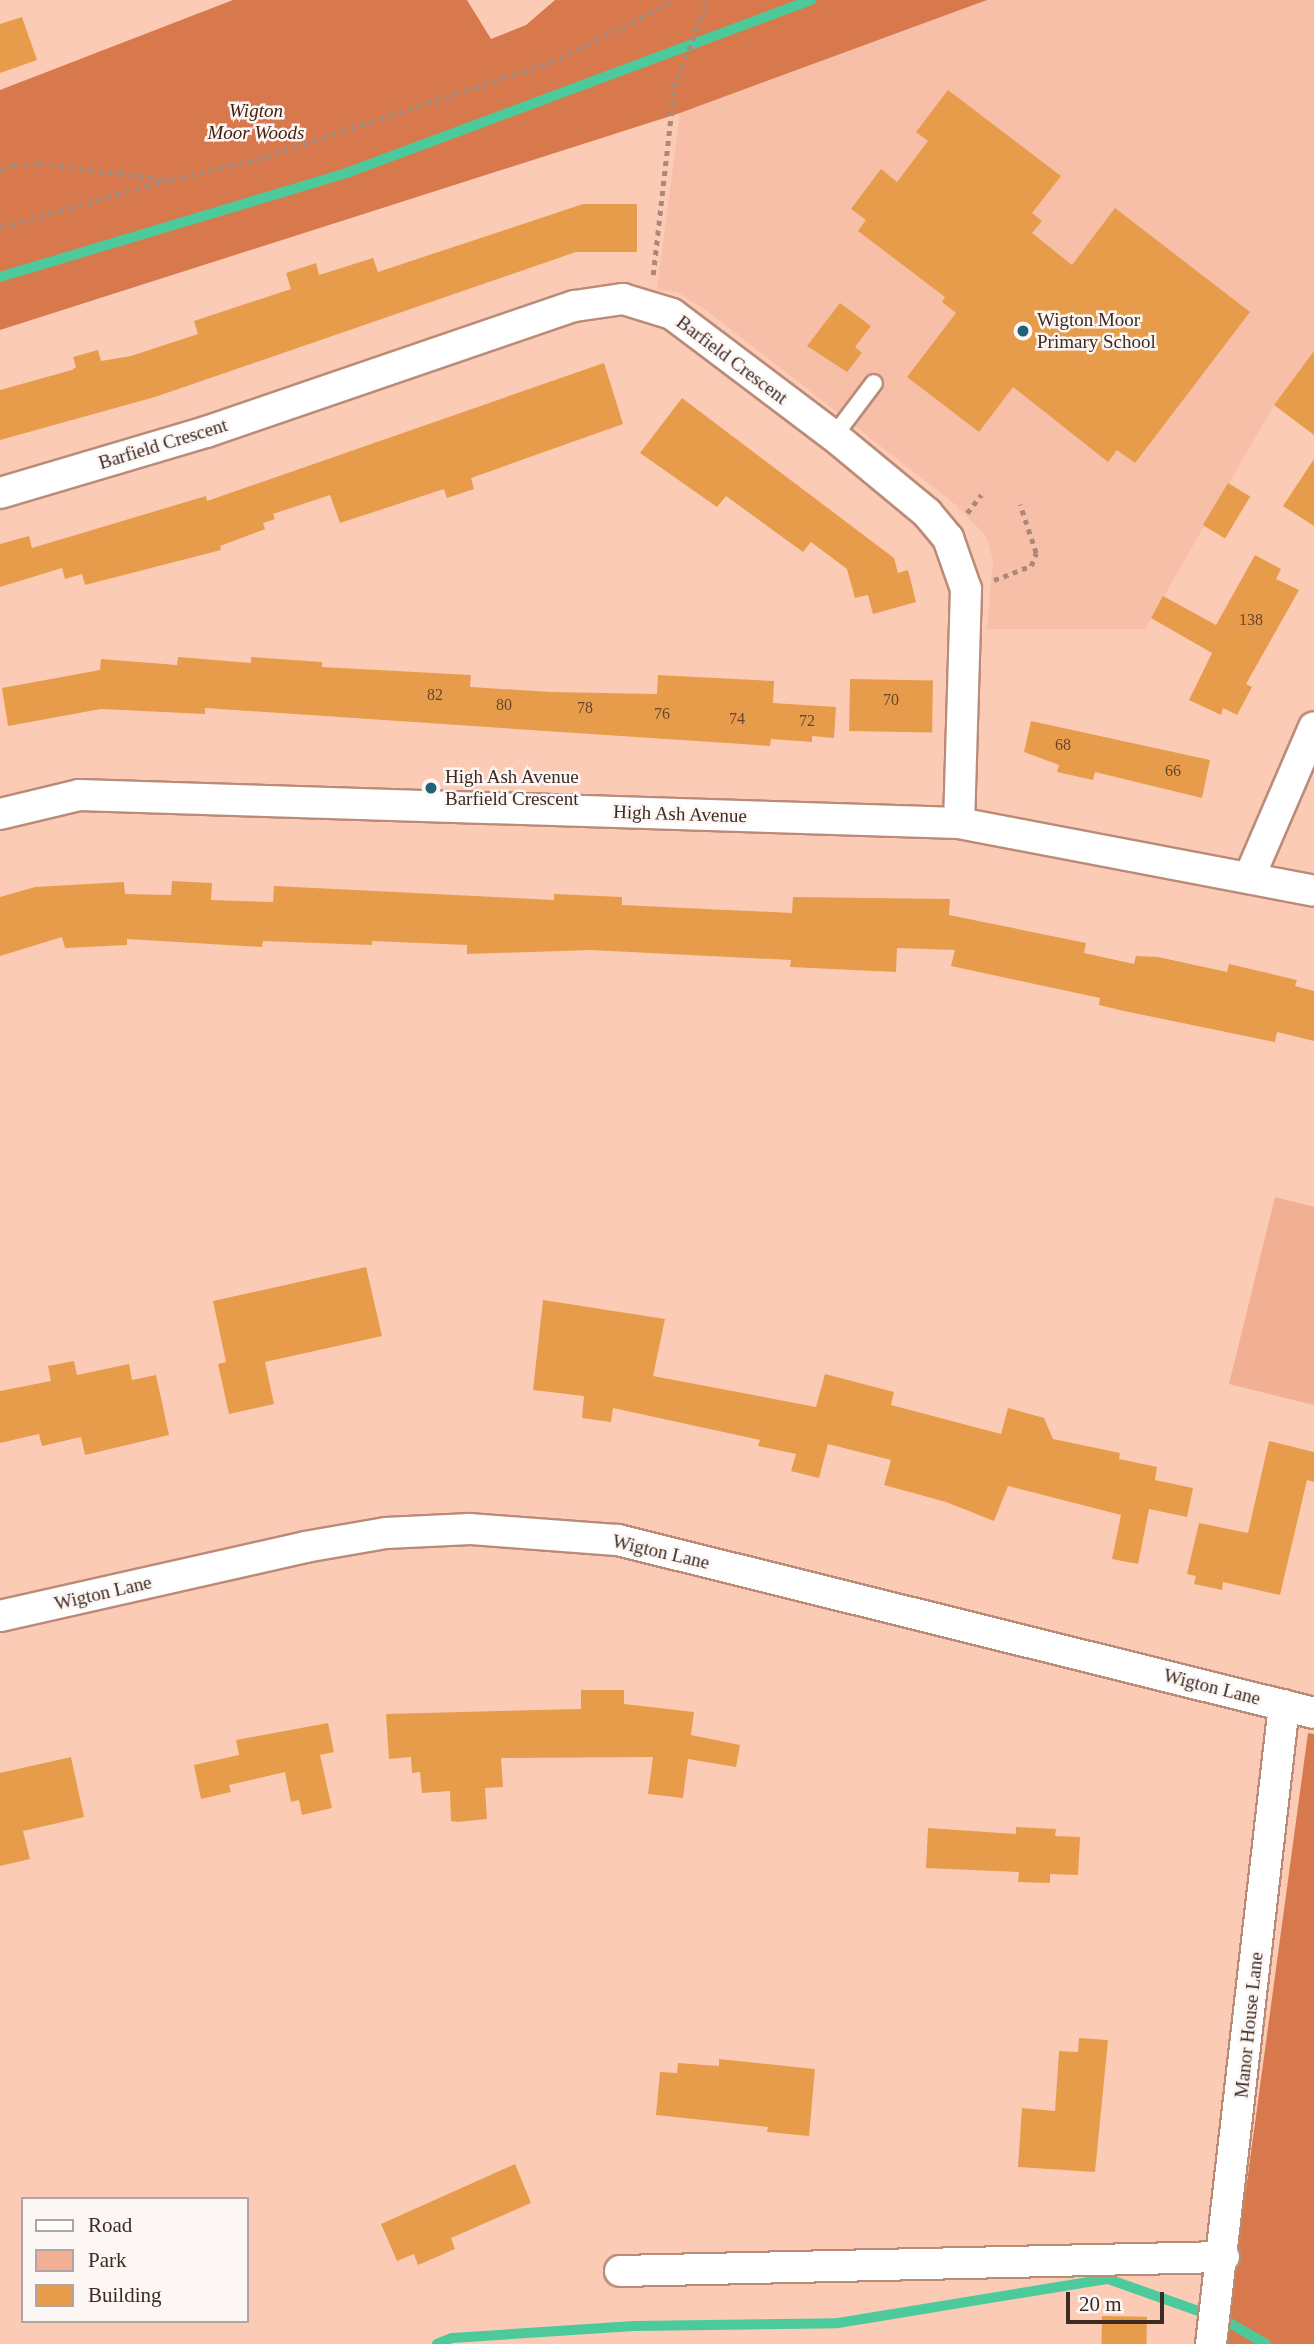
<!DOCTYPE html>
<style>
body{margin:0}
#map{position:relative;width:1314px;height:2344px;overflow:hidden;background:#fccbb6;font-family:Georgia,serif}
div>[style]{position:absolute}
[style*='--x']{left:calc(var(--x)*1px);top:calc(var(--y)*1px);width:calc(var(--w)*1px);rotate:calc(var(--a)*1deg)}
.built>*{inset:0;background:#f7bfa7}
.green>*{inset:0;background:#f1af93}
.forest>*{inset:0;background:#d7794d}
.stream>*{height:10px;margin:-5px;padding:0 5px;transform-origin:5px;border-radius:5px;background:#4dca9b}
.building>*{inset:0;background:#e79c4c;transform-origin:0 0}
.path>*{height:4.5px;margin-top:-2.25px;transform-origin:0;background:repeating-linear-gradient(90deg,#ac8878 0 5px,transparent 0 10px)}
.roads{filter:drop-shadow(2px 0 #ba8c78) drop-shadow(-2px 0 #ba8c78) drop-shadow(0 2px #ba8c78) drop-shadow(0 -2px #ba8c78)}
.lane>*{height:16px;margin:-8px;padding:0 8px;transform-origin:8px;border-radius:8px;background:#fff}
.street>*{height:30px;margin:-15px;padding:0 15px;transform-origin:15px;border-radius:15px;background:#fff}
.dots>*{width:19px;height:19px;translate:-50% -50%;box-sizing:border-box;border:4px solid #fcf7f5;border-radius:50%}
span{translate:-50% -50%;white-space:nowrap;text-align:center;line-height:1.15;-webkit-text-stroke:5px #fcf7f5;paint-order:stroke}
.number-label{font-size:16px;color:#68462c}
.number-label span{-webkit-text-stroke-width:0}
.park-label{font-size:19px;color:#45200e;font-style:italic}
.poi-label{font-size:19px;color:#3d2a22}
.left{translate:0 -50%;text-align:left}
.street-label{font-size:19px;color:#3d2a22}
.legend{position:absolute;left:21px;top:2197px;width:228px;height:126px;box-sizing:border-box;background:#fcf7f5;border:2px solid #b0a5a1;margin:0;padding:9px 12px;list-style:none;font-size:21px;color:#3d2a22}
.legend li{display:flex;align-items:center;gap:14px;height:35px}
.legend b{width:35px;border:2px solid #b0a5a1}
.scale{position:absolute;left:1066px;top:2292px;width:98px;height:32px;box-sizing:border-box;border:4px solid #3d2a22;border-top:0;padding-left:9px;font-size:21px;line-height:24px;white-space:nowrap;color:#3d2a22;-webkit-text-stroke:5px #fcf7f5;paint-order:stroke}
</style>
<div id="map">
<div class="built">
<div style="clip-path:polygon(987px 0,1314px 0,1314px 351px,1274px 405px,1145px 629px,987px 629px,993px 561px,986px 536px,956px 505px,707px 311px,677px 292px,657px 290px,680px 113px)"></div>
</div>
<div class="green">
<div style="clip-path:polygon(1275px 1197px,1314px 1207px,1314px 1405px,1229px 1384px)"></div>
</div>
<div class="forest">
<div style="clip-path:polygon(233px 0,467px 0,491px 39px,526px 25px,555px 0,987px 0,680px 113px,0 330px,0 90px)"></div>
<div style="clip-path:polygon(1308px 1733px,1314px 1734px,1314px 2344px,1225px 2344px)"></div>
</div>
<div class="stream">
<div style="--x:0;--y:277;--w:356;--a:-16.7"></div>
<div style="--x:341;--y:175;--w:502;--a:-20.42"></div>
<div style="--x:1228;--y:2322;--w:44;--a:30.1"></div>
<div style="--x:437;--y:2344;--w:16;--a:-22"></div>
<div style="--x:452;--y:2338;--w:182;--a:-3.8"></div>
<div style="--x:634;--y:2326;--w:204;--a:-0.8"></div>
<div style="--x:838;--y:2323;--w:274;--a:-9.3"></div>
<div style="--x:1108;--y:2279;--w:99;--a:19.5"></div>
</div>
<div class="building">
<div style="clip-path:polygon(22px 17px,37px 60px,0 73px,0 24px)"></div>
<div style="clip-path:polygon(948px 90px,1061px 176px,1032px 213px,1042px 221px,1032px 233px,1072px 265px,1115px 208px,1250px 312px,1135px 463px,1117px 450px,1108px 462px,1013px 387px,979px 432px,907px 377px,956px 313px,942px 302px,945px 297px,858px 231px,866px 220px,851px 209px,881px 169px,897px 182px,928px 141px,916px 132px)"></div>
<div style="clip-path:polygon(583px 204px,637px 204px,637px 252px,576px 252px,155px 397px,0 440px,0 390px,72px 370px,76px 367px,73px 357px,98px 350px,101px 361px,131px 356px,198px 334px,194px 321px,291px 289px,286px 273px,316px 263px,319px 275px,373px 258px,378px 272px)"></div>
<div style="clip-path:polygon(840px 303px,871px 326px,855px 347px,862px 353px,847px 372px,807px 346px)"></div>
<div style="clip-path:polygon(1314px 351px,1314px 435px,1274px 405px)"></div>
<div style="clip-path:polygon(604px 363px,623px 424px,471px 478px,474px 489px,447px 498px,444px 489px,340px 523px,330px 495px,273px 514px,275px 519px,263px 523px,265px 529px,220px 546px,221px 550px,85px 585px,82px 574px,65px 579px,62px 568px,0 587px,0 544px,29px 536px,32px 548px,206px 496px,207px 501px)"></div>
<div style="clip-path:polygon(682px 398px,894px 558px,898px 573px,908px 570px,916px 602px,873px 614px,868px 595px,855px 598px,847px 569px,811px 542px,803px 552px,726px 496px,717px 507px,640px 453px)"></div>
<div style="clip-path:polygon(1314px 459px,1314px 526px,1283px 506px)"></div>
<div style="left:1228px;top:483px;width:26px;height:49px;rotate:31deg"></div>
<div style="clip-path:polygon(1255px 555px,1281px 569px,1276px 579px,1299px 590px,1246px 684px,1252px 687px,1237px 715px,1223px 708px,1221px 715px,1189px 700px,1212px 653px,1151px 618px,1163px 596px,1216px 625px)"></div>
<div style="clip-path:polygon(178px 657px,251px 663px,251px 657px,322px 662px,322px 667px,471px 675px,470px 687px,551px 692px,657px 694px,658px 675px,774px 681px,773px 703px,836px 707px,834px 738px,812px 736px,812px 742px,771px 739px,770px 746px,205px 708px,205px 714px,101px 709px,8px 726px,2px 688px,100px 670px,101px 659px,177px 665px)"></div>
<div style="left:850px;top:679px;width:83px;height:52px;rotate:1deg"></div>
<div style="clip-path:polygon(1031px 721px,1210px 760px,1202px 798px,1095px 772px,1093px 780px,1057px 772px,1059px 765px,1024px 752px)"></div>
<div style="clip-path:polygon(172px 881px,212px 883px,211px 900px,273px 902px,274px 886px,554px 900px,554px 894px,622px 897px,622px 905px,792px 913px,793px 897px,950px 899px,949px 915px,1086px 943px,1084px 953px,1134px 964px,1136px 956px,1158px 957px,1227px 972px,1229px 964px,1297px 980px,1295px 986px,1314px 991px,1314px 1041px,1277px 1032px,1275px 1042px,1124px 1011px,1099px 1005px,1100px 998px,951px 966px,955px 950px,897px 948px,896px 972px,790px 967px,791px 960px,591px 950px,467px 954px,467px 945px,372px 941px,372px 945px,263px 941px,262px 947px,127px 939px,127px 945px,65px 948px,62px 937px,0 956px,0 897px,35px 887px,124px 882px,125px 894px,171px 895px)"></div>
<div style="clip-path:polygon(366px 1267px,382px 1336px,265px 1362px,274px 1404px,229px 1414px,218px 1364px,226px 1362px,213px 1301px)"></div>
<div style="clip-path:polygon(543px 1300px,665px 1319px,653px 1376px,816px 1407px,825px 1374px,894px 1392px,891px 1405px,1001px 1434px,1008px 1408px,1044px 1418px,1053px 1439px,1120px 1453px,1119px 1459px,1157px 1467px,1155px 1480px,1193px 1488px,1187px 1517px,1149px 1509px,1138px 1564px,1112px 1559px,1121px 1515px,1008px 1486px,994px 1521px,946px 1502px,884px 1485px,891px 1460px,828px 1444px,819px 1478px,791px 1471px,796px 1454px,758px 1446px,760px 1440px,613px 1408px,611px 1422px,582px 1418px,584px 1396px,533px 1390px)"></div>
<div style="clip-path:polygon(74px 1361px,77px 1375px,129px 1364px,132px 1380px,156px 1375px,169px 1435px,85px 1455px,81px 1437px,42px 1446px,39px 1434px,0 1443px,0 1391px,51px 1381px,48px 1366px)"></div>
<div style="clip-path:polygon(1269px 1441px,1314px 1452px,1314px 1482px,1307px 1480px,1280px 1595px,1223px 1582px,1222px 1590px,1194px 1584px,1196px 1576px,1187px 1574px,1199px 1523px,1248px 1533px)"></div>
<div style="clip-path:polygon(581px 1690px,624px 1690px,624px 1704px,694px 1712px,691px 1735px,740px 1745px,736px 1767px,688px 1759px,683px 1798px,648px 1794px,653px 1757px,501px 1758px,503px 1787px,485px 1788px,487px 1819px,458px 1822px,451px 1821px,450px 1791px,422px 1793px,420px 1772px,412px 1773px,411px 1757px,389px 1759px,386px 1714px,581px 1709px)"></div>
<div style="clip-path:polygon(328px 1723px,334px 1752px,320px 1755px,332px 1808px,302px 1815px,299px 1800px,291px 1802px,285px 1772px,229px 1785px,231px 1792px,201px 1799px,194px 1765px,239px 1755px,236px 1740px)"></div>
<div style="clip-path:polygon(71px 1757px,84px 1817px,23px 1831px,30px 1859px,0 1866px,0 1773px)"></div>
<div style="clip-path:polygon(1016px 1827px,1056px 1829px,1055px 1836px,1080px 1837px,1078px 1875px,1050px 1874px,1050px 1883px,1018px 1882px,1019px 1872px,926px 1868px,928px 1828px,1016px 1834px)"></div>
<div style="clip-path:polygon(1079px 2038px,1108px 2040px,1095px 2172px,1018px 2167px,1022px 2108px,1055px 2111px,1059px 2051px,1078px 2052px)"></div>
<div style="clip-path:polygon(719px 2059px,815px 2069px,809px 2136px,767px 2132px,768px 2127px,656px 2115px,660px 2072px,677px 2073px,678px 2063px,719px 2066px)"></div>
<div style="clip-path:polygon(515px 2164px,531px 2203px,451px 2238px,455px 2249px,418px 2265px,414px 2254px,397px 2261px,381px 2224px)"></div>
<div style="left:1102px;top:2316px;width:45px;height:28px;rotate:1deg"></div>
</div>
<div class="path">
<div style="--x:0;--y:171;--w:14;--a:-25"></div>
<div style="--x:13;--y:165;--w:26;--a:-4"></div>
<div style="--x:39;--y:163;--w:132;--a:7.4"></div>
<div style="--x:170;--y:180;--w:98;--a:-13.6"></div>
<div style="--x:265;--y:157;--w:310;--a:-18.4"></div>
<div style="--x:559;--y:59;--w:130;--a:-27"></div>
<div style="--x:0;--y:227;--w:171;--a:-15.6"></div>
<div style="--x:653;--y:275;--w:189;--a:-83.6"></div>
<div style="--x:674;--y:87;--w:93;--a:-68.7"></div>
<div style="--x:967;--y:513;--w:23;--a:-52"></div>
<div style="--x:994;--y:580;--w:40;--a:-21"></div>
<div style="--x:1031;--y:566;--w:14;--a:-69"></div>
<div style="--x:1036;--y:553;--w:51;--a:-108.4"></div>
</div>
<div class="roads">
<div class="lane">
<div style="--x:834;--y:436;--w:66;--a:-53"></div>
</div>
<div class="street">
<div style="--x:0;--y:493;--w:215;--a:-16.5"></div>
<div style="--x:206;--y:432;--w:390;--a:-18.9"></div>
<div style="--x:575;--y:306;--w:49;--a:-8.3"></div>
<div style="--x:623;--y:299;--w:51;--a:17"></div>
<div style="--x:672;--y:314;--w:203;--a:37"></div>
<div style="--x:834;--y:436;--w:121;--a:39.6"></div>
<div style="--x:927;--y:513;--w:33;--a:50"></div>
<div style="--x:948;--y:538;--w:54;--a:70.6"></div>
<div style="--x:966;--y:589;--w:234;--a:91.7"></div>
<div style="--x:0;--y:814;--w:81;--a:-13.5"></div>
<div style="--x:79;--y:795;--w:880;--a:1.82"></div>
<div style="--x:959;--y:823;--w:361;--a:10.8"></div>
<div style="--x:1249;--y:878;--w:164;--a:-66.7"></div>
<div style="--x:0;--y:1616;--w:313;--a:-12.7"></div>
<div style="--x:305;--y:1547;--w:82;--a:-9.8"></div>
<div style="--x:386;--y:1533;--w:84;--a:-2.7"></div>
<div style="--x:470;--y:1529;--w:148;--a:4.3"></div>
<div style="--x:618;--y:1540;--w:717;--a:13.96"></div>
<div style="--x:620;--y:2271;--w:604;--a:-1.33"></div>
<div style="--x:1211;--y:2344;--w:643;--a:-83.48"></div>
</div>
</div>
<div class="dots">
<div style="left:1023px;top:331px;background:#226177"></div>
<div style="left:431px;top:788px;background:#226177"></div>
</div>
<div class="number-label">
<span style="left:1251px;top:620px">138</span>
<span style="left:435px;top:695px">82</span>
<span style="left:891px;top:700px">70</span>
<span style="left:504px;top:705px">80</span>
<span style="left:585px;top:708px">78</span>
<span style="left:662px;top:714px">76</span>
<span style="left:737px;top:719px">74</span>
<span style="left:807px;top:721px">72</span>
<span style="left:1063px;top:745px">68</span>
<span style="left:1173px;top:771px">66</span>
</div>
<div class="park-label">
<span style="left:256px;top:122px">Wigton<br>Moor Woods</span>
</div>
<div class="poi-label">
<span class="left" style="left:1037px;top:331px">Wigton Moor<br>Primary School</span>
<span class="left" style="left:445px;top:788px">High Ash Avenue<br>Barfield Crescent</span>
</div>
<div class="street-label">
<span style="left:732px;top:360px;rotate:37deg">Barfield Crescent</span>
<span style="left:163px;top:444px;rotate:-17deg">Barfield Crescent</span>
<span style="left:680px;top:814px;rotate:2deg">High Ash Avenue</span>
<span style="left:661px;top:1552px;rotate:13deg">Wigton Lane</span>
<span style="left:103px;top:1593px;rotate:-13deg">Wigton Lane</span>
<span style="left:1212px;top:1687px;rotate:14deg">Wigton Lane</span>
<span style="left:1249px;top:2025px;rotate:-84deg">Manor House Lane</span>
</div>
<ul class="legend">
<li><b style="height:9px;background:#fff"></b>Road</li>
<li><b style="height:19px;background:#f1af93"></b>Park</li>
<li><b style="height:19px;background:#e79c4c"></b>Building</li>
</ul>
<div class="scale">20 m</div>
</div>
